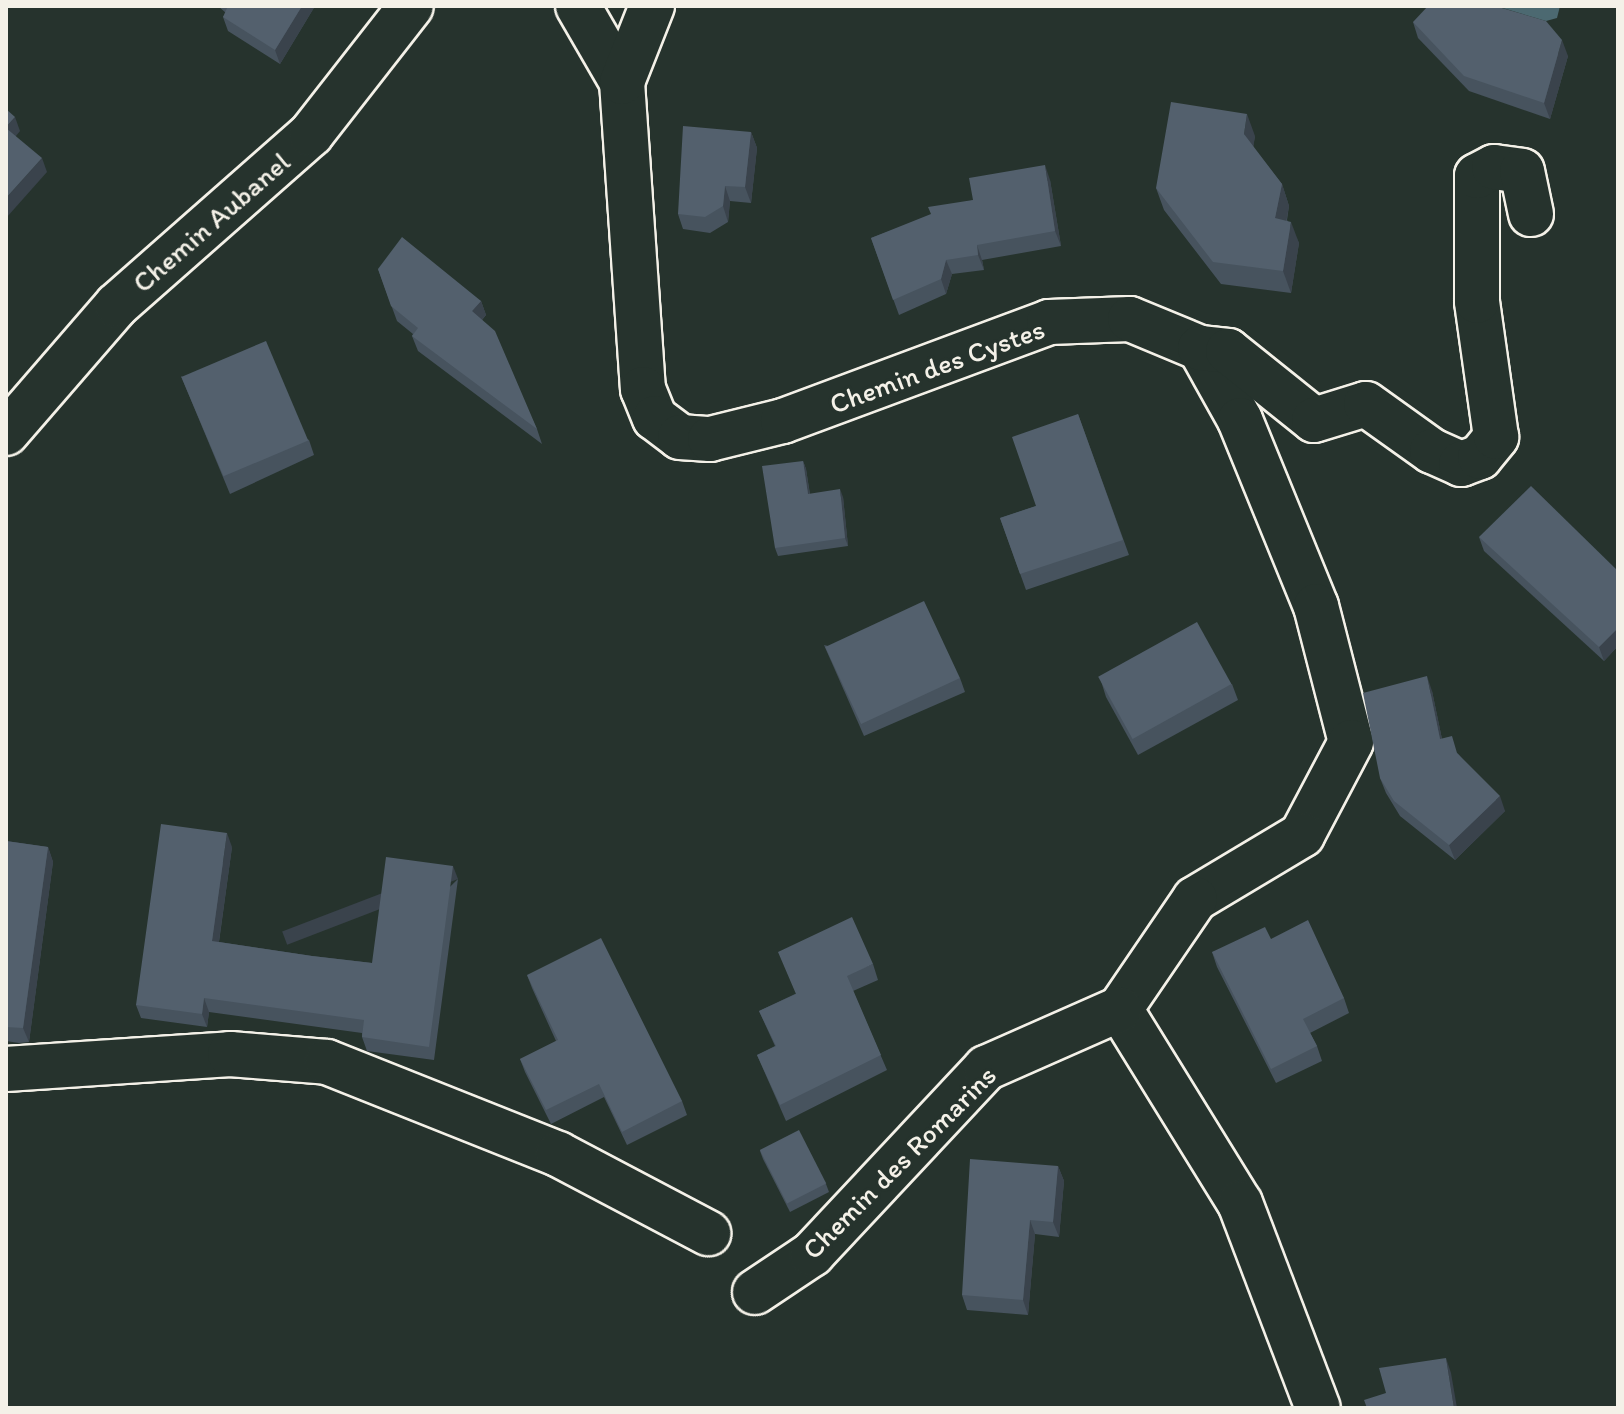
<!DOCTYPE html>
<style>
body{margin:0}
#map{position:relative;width:1624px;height:1414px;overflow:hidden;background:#26332d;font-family:Itim,sans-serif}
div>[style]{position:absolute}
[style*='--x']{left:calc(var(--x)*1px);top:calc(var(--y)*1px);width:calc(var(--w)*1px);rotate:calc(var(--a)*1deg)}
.water>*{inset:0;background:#4c6971}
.roads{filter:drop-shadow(2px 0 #f4f1e8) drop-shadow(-2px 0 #f4f1e8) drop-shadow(0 2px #f4f1e8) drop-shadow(0 -2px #f4f1e8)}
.minor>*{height:44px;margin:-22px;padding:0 22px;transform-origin:22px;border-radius:22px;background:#26332d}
.wall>*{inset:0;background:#47535e}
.shaded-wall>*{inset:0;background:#3a434c;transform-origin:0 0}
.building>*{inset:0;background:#53606d;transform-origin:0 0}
span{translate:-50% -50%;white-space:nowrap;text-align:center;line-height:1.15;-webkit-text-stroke:6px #26332d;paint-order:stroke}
.street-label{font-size:28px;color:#f4f1e8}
.frame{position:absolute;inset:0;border:8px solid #f4f1e8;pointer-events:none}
</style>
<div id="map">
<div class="water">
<div style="clip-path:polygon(1496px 6px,1560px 6px,1557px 18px,1546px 21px)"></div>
</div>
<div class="roads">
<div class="minor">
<div style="--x:578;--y:6;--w:88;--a:59.9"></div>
<div style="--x:622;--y:82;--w:308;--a:86.1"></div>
<div style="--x:643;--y:389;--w:31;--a:68"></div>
<div style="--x:655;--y:418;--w:31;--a:37"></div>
<div style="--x:680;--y:437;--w:30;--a:4"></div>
<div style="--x:710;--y:439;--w:75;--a:-13.9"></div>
<div style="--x:783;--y:421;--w:284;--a:-20.4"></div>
<div style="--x:1049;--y:322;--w:81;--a:-2.1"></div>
<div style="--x:1130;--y:319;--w:76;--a:22.5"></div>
<div style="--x:1200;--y:348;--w:82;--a:60.9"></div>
<div style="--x:1240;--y:420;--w:201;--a:67.8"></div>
<div style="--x:1316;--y:606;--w:140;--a:75.6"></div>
<div style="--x:1351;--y:742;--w:105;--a:117.8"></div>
<div style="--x:1302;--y:835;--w:125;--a:149.1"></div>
<div style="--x:1195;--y:899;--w:133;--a:124.3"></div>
<div style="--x:622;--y:82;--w:82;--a:-68.5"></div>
<div style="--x:1200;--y:348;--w:28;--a:6"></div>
<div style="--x:1228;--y:351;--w:110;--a:38.7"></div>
<div style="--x:1314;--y:420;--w:54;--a:-17.1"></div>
<div style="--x:1366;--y:404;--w:81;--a:35.5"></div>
<div style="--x:1432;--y:451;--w:32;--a:24"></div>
<div style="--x:1461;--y:464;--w:20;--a:-20"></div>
<div style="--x:1480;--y:457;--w:26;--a:-51"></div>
<div style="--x:1496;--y:437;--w:137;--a:-98"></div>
<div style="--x:1477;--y:301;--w:125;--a:-90"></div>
<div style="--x:1477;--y:176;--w:19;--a:-28"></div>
<div style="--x:1494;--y:167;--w:28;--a:8"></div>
<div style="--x:1522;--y:171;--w:44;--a:78.2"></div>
<div style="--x:6;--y:433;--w:169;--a:-49.1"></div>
<div style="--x:117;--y:305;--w:259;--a:-41.4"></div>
<div style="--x:311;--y:134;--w:162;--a:-52"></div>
<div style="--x:1120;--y:1009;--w:228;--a:58.3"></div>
<div style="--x:1240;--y:1203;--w:219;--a:69.2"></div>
<div style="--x:6;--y:1069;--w:225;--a:-3.8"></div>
<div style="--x:230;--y:1054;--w:97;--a:4.7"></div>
<div style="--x:327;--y:1062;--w:249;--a:21.7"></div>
<div style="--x:558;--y:1154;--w:170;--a:27.8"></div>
<div style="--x:755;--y:1292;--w:69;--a:-33.7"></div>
<div style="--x:812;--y:1254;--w:255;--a:-46.9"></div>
<div style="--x:986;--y:1068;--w:146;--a:-23.8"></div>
</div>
</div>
<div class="wall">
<div style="clip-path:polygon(218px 6px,315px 6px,280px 64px,228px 31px,223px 17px,226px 13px)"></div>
<div style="clip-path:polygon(1413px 22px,1568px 56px,1550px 119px,1469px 91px,1418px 38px)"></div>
<div style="clip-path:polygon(751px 132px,757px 148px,751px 203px,730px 201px,728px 222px,710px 233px,683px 229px,678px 214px)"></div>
<div style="clip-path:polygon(1255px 136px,1253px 147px,1282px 184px,1289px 206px,1287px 220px,1299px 243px,1291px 293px,1221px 284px,1164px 210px,1156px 188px)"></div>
<div style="clip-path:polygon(1050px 180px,1061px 246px,982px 260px,984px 270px,952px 274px,946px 294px,899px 315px,871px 238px,973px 200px)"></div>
<div style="clip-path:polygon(378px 269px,481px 301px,486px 315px,482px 320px,537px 429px,542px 444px,418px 351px,412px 336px,413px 334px,397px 321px)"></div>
<div style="clip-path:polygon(181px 376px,309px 440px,314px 455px,230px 494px)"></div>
<div style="clip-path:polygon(1078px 414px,1129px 555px,1026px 590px,1000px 518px,1036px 506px)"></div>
<div style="clip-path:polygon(803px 461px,806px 469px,810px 494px,843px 497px,848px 546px,778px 556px,775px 548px)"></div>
<div style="clip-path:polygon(1479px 537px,1618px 571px,1618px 646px,1604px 661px,1484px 551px)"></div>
<div style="clip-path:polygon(824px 645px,960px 678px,965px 692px,864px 736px)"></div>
<div style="clip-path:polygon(1101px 681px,1232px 684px,1238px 700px,1138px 755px,1106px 697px)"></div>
<div style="clip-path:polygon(1432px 691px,1442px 739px,1459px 755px,1505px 811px,1455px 860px,1400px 816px,1386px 793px,1380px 778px)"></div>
<div style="clip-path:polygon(6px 841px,48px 847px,53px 862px,29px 1042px,19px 1043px,6px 1041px)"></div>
<div style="clip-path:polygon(232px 847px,219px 942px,312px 956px,372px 963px,458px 879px,434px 1060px,367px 1051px,362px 1037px,362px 1033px,209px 1012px,207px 1027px,141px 1018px,136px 1005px)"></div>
<div style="clip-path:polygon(1271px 939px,1344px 998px,1349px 1013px,1310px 1033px,1317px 1046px,1322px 1061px,1276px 1083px,1217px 967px,1212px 952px)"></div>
<div style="clip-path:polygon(873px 964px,878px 980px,853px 991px,887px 1070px,786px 1121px,757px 1055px,775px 1046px,759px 1011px,795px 994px)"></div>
<div style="clip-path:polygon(527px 975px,682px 1101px,687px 1115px,627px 1145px,604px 1097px,551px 1124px,525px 1072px,520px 1059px,556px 1041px,532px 988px)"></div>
<div style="clip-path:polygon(760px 1151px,826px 1184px,829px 1192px,790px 1212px,763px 1159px)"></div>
<div style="clip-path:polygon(1058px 1166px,1064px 1181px,1059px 1237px,1035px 1234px,1028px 1315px,967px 1310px,962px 1295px)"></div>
</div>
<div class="shaded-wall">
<div style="clip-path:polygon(302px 6px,315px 6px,280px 64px,275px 50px)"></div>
<div style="clip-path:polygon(1562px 40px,1568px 56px,1550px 119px,1544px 103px)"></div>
<div style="clip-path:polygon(1247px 114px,1255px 136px,1252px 156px,1244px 134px)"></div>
<div style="clip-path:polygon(15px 117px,20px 131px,11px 142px,6px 127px)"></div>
<div style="clip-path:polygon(751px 132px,757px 148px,751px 203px,745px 187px)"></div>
<div style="clip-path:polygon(42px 158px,47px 172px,7px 217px,6px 198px)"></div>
<div style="clip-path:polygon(1045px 165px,1050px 180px,1061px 246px,1055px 231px)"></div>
<div style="clip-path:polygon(1282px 184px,1289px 206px,1283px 239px,1275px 218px)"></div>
<div style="clip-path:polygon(725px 186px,730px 201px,728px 222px,723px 206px)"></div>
<div style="clip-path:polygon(1291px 222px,1299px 243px,1291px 293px,1283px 271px)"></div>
<div style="clip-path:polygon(977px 245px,982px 260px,984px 270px,978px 255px)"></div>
<div style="clip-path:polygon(946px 260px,952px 274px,946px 294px,941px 279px)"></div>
<div style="clip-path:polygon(481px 301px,486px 315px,477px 325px,472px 311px)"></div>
<div style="clip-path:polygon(803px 461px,806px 469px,811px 503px,808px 494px)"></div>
<div style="clip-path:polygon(840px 489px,843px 497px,848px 546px,845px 538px)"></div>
<div style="clip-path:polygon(1618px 628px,1618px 646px,1604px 661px,1599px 647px)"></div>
<div style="clip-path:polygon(1427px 676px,1432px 691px,1445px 754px,1440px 739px)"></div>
<div style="clip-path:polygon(1500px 796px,1505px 811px,1455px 860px,1449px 845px)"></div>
<div style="clip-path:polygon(227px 833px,232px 847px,217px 955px,212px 941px)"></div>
<div style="clip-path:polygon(48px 847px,53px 862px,29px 1042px,23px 1028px)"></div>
<div style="left:453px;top:866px;width:14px;height:183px;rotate:69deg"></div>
<div style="clip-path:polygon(204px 998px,209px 1012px,207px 1027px,202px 1014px)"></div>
<div style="clip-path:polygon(1058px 1166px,1064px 1181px,1059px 1237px,1053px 1222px)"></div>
<div style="clip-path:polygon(1030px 1220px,1035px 1234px,1028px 1315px,1023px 1300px)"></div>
<div style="clip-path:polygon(1446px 1358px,1451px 1373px,1457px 1408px,1454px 1408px)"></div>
</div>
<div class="building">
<div style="clip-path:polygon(228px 6px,302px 6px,275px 50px,223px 17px)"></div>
<div style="clip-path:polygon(1428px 6px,1495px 6px,1546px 21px,1562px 40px,1544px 103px,1464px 76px,1413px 22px)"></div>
<div style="clip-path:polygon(1171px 102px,1247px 114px,1244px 134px,1282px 184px,1275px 218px,1291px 222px,1283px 271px,1213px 262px,1156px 188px)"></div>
<div style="clip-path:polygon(6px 109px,15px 117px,6px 127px)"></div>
<div style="clip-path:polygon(683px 126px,751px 132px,745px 187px,725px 186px,723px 206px,705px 217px,678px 214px)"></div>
<div style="clip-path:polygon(6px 128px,42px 158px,6px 198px)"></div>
<div style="clip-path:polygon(1045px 165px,1055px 231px,977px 245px,978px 255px,946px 260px,941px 279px,893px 300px,871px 238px,931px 214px,928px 207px,973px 200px,969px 178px)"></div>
<div style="clip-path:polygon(402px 237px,481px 301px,472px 311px,495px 331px,537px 429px,412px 336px,418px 328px,391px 306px,378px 269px)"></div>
<div style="left:266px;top:341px;width:108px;height:92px;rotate:67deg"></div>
<div style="clip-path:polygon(1078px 414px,1123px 540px,1020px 574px,1000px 518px,1036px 506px,1012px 437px)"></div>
<div style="clip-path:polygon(803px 461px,808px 494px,840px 489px,845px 538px,775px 548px,762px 466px)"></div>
<div style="clip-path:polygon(1531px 486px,1618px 571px,1618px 628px,1599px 647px,1479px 537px)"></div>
<div style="left:924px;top:601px;width:85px;height:109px;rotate:65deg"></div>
<div style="left:1197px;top:622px;width:71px;height:113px;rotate:61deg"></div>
<div style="clip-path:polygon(1427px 676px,1440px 739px,1452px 736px,1457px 753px,1500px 796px,1449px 845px,1394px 801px,1380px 778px,1363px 693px)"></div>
<div style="clip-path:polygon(161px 824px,227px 833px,212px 941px,312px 956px,372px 963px,386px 857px,453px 866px,429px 1047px,362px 1037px,364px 1020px,204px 998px,202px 1014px,136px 1005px)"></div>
<div style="clip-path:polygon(6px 841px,48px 847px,23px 1028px,6px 1027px)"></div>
<div style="clip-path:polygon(852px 917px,873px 964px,847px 976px,881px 1055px,780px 1105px,757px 1055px,776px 1046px,759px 1011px,796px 994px,778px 952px)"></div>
<div style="clip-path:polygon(1308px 920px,1344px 998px,1303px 1019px,1317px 1046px,1271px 1069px,1212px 952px,1265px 927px,1271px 939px)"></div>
<div style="clip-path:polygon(601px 938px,682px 1101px,622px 1132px,599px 1084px,546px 1110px,520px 1059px,558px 1040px,527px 975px)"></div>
<div style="left:799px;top:1130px;width:60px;height:44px;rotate:63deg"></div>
<div style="clip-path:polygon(970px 1159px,1058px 1166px,1053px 1222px,1030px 1220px,1023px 1300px,962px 1295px)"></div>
<div style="clip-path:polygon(1446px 1358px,1454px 1408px,1367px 1408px,1364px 1400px,1386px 1393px,1379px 1368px)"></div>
</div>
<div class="street-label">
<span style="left:211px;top:222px;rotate:-41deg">Chemin Aubanel</span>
<span style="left:937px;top:366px;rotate:-20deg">Chemin des Cystes</span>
<span style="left:899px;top:1162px;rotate:-45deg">Chemin des Romarins</span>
</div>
<div class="frame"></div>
</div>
